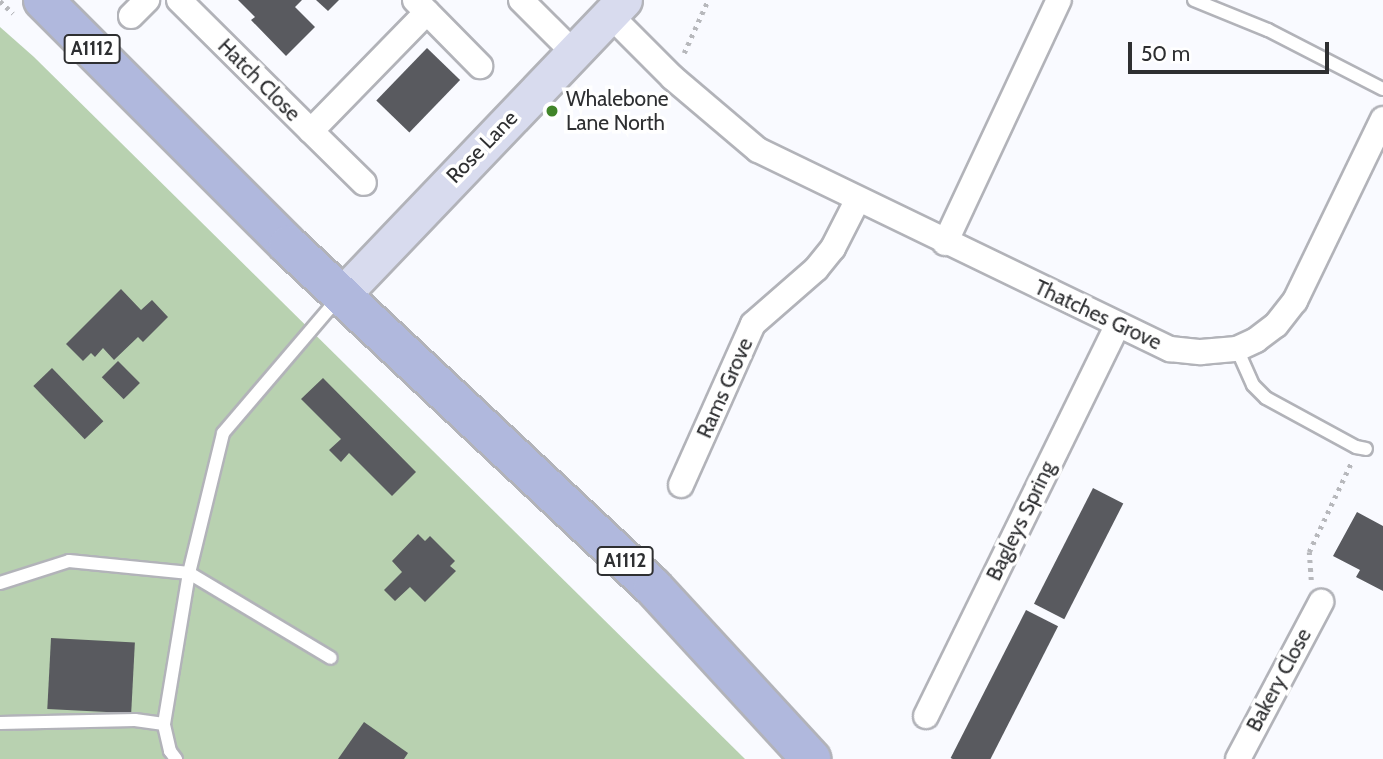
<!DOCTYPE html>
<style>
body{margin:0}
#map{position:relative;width:1383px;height:759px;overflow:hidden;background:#f9faff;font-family:Cabin,sans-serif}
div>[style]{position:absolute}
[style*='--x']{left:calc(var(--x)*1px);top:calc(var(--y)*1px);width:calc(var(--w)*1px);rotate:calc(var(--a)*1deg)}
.green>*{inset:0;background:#b8d1b0}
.building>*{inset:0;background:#595a5f;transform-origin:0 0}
.path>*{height:4.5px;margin-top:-2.25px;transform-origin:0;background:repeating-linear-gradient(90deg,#b7b8bc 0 3.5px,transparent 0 8.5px)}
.roads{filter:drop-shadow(2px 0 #b2b3b9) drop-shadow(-2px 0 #b2b3b9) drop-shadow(0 2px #b2b3b9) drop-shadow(0 -2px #b2b3b9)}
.lane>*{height:12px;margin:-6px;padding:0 6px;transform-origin:6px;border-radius:6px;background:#fff}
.street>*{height:24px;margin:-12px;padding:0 12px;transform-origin:12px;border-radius:12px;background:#fff}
.secondary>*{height:35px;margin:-17.5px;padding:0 17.5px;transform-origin:17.5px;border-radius:17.5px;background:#d8dbee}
.primary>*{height:38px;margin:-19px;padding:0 19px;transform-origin:19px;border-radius:19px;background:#b0b8dd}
.dots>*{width:19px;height:19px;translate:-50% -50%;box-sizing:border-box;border:4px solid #fff;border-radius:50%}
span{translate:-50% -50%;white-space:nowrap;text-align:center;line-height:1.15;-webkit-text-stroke:7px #fff;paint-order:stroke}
.shield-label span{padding:2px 5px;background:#fff;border:2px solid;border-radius:5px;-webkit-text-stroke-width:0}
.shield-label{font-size:19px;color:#2e2f31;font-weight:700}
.street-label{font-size:21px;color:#2e2f31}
.poi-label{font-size:21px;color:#2e2f31}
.left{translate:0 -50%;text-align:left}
.scale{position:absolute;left:1128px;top:42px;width:201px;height:32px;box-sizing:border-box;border:4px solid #2e2f31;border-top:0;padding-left:9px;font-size:21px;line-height:24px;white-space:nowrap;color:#2e2f31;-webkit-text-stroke:5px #fff;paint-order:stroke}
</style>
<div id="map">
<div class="green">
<div style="clip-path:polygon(0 27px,34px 57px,745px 759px,0 759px)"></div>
</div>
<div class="building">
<div style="clip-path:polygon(238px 0,302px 0,295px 7px,315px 27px,286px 56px,251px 20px,255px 17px)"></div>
<div style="clip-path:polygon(316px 0,339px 0,328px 11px)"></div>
<div style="left:427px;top:48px;width:46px;height:73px;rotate:44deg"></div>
<div style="clip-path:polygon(121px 289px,141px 310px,152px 300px,168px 317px,143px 342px,138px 337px,114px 360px,103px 348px,95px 357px,91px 353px,83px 361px,66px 344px)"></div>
<div style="left:118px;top:361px;width:31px;height:23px;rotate:45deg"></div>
<div style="left:52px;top:368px;width:74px;height:26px;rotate:46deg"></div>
<div style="clip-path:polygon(323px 378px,416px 472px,392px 496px,349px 453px,341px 462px,329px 450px,341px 439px,301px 399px)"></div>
<div style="left:1093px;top:488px;width:34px;height:130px;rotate:27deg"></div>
<div style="clip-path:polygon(1357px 512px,1383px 526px,1383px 591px,1356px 577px,1360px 570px,1333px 556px)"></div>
<div style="clip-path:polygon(418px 534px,425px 541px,430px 536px,455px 561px,450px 566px,456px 571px,425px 602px,410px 587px,395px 601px,384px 590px,402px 572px,392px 561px)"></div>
<div style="left:1026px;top:610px;width:36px;height:166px;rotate:27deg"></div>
<div style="left:51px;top:638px;width:84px;height:71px;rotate:3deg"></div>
<div style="clip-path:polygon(364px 722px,408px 753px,404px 759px,338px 759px)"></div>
</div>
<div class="path">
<div style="--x:0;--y:1;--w:18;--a:43"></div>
<div style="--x:684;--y:53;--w:58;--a:-65.6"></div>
<div style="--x:1311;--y:580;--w:28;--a:-94"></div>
<div style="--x:1309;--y:552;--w:98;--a:-64.7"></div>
</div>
<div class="roads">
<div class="lane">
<div style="--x:1194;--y:0;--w:80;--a:22.1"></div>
<div style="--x:1268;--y:30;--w:129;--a:27.2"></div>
<div style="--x:1237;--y:349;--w:39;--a:66"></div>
<div style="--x:1253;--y:385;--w:18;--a:45"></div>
<div style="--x:1266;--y:398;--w:102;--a:28.6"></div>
<div style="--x:1356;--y:447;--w:10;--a:11"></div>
<div style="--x:0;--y:583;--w:72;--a:-17.7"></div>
<div style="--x:69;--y:561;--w:121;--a:5.7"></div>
<div style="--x:189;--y:573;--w:165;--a:30.9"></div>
<div style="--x:0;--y:723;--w:135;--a:-1.3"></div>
<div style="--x:135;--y:720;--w:29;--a:8"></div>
<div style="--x:176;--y:759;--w:10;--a:-127"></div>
<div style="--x:170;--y:751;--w:28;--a:-103"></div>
<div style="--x:164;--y:724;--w:153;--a:-80.6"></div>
<div style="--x:189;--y:573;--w:144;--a:-76.3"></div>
<div style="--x:223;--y:433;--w:179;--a:-49.5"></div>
</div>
<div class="street">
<div style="--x:179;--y:0;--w:186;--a:44.8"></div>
<div style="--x:311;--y:131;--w:166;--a:-45.7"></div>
<div style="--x:415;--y:0;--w:93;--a:45.4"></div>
<div style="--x:521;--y:0;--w:75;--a:45"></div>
<div style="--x:610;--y:15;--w:89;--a:45"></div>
<div style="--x:673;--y:78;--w:111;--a:40.3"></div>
<div style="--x:758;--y:150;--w:458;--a:25.8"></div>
<div style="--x:1170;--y:349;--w:31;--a:6"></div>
<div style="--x:1201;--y:352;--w:36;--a:-5"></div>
<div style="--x:1237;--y:349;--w:21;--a:-25"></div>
<div style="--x:1256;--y:340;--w:25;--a:-37"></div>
<div style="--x:1276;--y:325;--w:31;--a:-52"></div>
<div style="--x:1295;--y:301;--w:202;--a:-64.2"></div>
<div style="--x:131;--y:16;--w:23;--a:-45"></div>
<div style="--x:311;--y:131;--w:74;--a:44.5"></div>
<div style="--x:945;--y:243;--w:268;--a:-64.9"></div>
<div style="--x:681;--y:485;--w:176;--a:-65.9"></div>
<div style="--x:753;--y:324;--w:84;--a:-41.1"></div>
<div style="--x:816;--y:269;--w:27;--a:-51"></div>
<div style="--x:833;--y:248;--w:53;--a:-62.9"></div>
<div style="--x:926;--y:716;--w:434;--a:-63.9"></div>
<div style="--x:1238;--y:759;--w:178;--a:-62.1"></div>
</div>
<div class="secondary">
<div style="--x:342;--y:295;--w:408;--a:-46.3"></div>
</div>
<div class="primary">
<div style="--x:43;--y:0;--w:346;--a:45"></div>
<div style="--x:288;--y:245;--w:500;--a:43.14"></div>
<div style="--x:653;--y:587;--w:234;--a:47.4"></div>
</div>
</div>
<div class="dots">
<div style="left:552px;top:111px;background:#418529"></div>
</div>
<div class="shield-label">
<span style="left:92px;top:49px">A1112</span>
<span style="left:625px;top:561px">A1112</span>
</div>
<div class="street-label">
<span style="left:259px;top:80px;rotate:45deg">Hatch Close</span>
<span style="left:482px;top:147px;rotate:-46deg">Rose Lane</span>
<span style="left:1098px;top:315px;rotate:25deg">Thatches Grove</span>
<span style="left:725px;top:388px;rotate:-66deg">Rams Grove</span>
<span style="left:1021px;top:521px;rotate:-64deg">Bagleys Spring</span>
<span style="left:1279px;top:680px;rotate:-62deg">Bakery Close</span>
</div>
<div class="poi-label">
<span class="left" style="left:566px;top:111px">Whalebone<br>Lane North</span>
</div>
<div class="scale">50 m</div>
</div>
